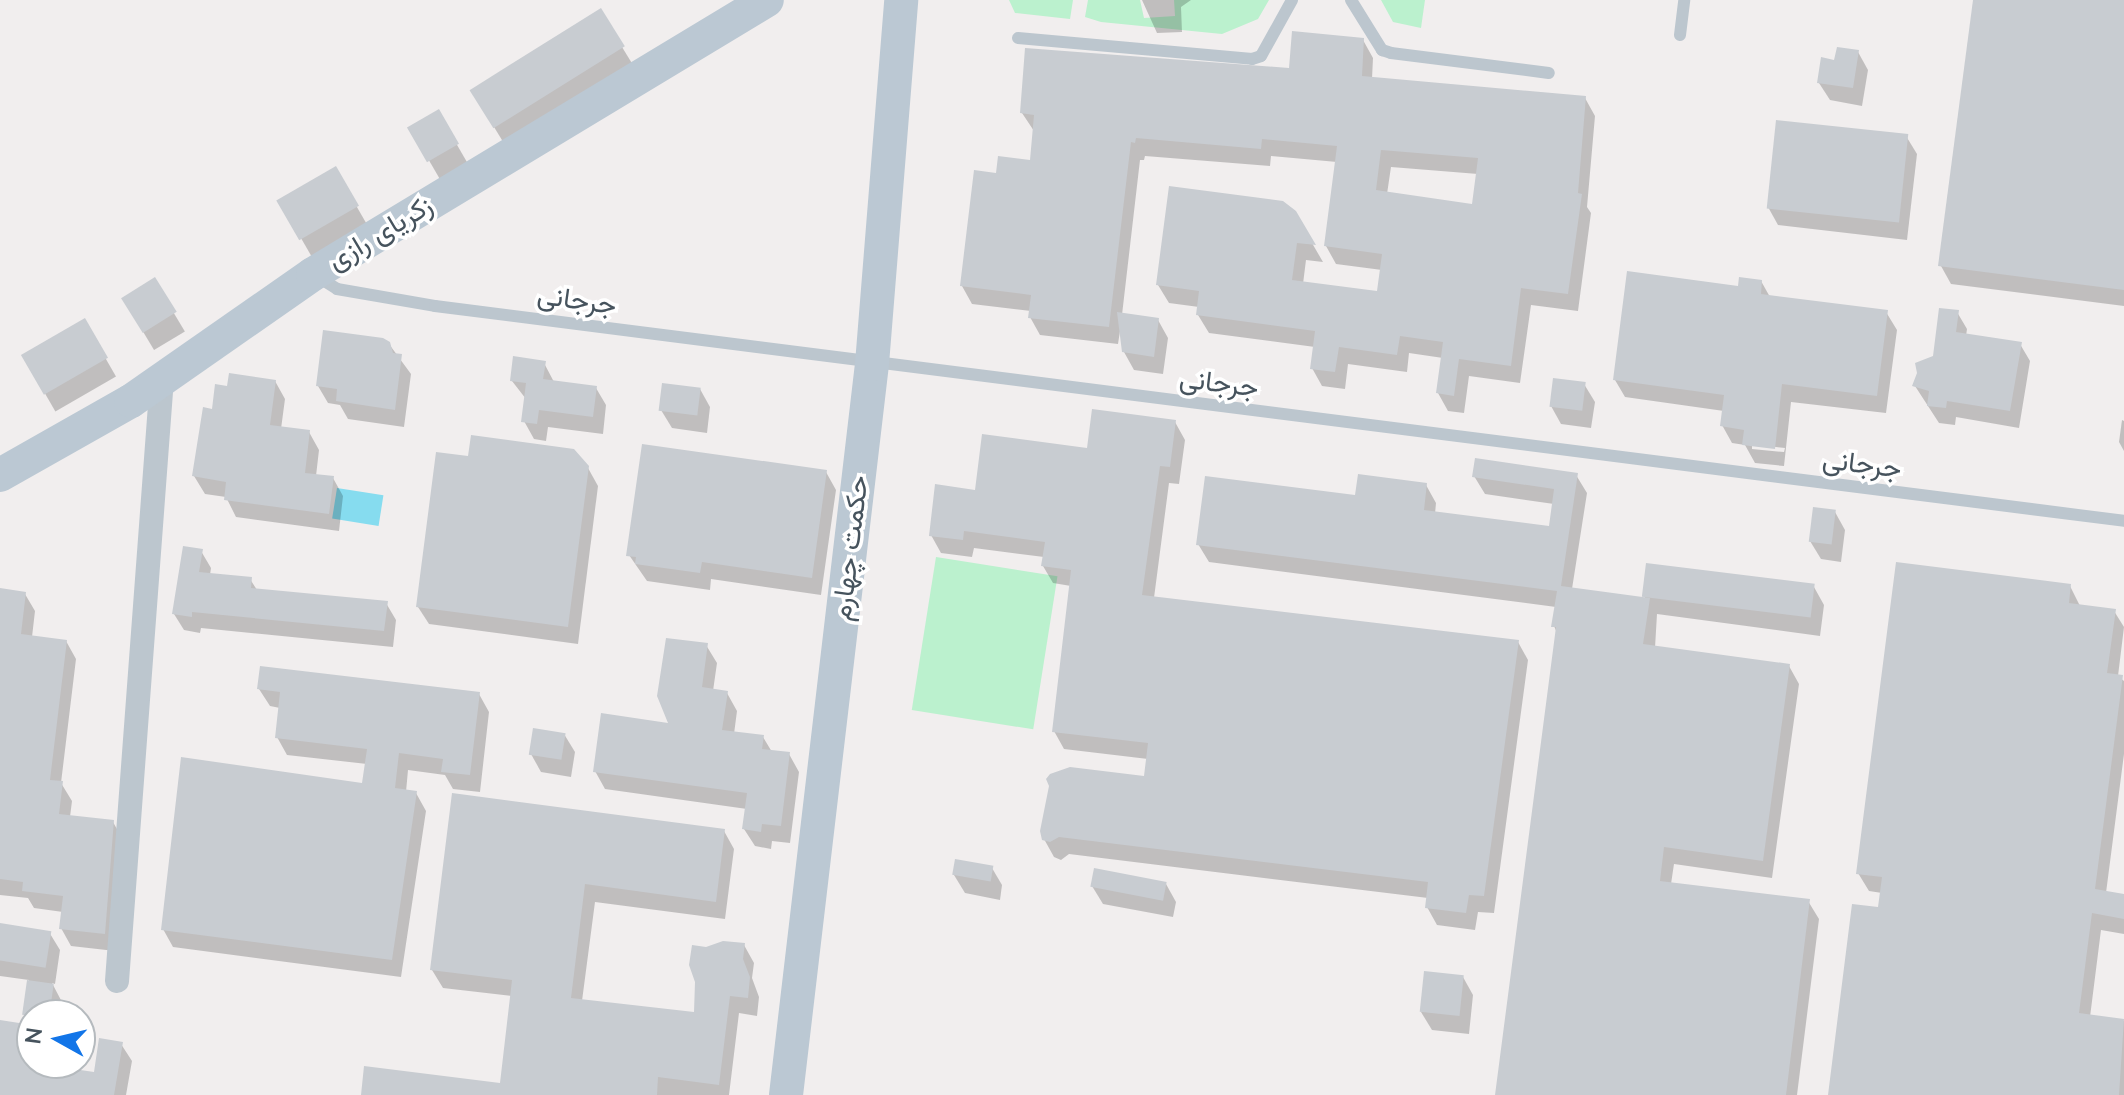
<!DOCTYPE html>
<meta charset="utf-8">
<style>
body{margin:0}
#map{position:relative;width:2124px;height:1095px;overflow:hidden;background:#f1eeee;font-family:"Nunito Sans",Vazirmatn,sans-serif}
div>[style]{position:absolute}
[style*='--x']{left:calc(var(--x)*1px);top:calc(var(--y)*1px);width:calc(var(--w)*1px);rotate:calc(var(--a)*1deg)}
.green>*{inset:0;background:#bbf1ce;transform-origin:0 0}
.water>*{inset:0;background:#86dcef;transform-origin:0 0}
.shadow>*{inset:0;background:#0003;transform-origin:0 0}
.building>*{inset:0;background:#c8ccd1;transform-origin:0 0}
.lane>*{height:12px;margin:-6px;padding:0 6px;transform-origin:6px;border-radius:6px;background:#bcc6ce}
.street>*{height:24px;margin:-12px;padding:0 12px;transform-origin:12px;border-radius:12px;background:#bcc6ce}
.secondary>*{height:34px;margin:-17px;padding:0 17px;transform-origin:17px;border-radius:17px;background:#bbc8d3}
span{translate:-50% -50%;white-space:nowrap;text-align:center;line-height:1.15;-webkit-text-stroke:7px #fff;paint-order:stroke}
.street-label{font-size:28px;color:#46535d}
.north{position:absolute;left:16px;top:999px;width:80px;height:80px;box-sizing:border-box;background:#fff;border:2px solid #b5babe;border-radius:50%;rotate:278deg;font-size:22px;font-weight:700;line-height:32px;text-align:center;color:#46535d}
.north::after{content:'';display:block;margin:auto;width:28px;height:36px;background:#1275e8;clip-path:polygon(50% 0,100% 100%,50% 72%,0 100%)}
</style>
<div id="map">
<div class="green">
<div style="clip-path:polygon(1009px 0,1073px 0,1070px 19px,1015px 13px)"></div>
<div style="clip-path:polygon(1088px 0,1140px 0,1144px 18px,1175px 16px,1174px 0,1269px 0,1258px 19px,1222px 34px,1101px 22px,1085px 17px)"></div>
<div style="clip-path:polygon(1381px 0,1425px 0,1421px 28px,1393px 22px)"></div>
<div style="left:936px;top:557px;width:123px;height:155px;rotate:9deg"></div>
</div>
<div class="water">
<div style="left:337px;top:488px;width:47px;height:31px;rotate:9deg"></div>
</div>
<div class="shadow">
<div style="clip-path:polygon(1142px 0,1191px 0,1181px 7px,1182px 32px,1157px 33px)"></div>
<div style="clip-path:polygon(1975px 0,2124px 0,2124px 306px,1951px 284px,1941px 266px)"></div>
<div style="clip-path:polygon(600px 11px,633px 65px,505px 145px,483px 109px)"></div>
<div style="clip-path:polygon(evenodd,1363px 40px,1373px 58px,1372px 79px,1585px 98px,1595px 116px,1587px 207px,1591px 213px,1578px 311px,1531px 305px,1520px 383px,1469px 376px,1464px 413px,1448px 411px,1438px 393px,1443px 358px,1409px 353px,1407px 372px,1348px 364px,1345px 389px,1322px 386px,1312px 368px,1315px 347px,1209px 333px,1198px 315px,1199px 307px,1169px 303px,1158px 285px,1294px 212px,1323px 262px,1306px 260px,1303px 284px,1379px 293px,1382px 270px,1336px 264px,1326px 246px,1337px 162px,1271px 156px,1270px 166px,1145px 156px,1144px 160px,1140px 160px,1122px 315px,1158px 320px,1168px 338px,1163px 374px,1134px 370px,1124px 352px,1120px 331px,1118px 344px,1040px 335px,1030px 317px,1031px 311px,972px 304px,962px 286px,998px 175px,1031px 162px,1034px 131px,1022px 113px,1291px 70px,1363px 40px,1391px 167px,1478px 174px,1474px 206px,1387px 194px,1391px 167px)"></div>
<div style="clip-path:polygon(1858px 52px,1868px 70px,1862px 106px,1830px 100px,1819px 83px,1836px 62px)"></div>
<div style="left:438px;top:112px;width:59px;height:32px;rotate:60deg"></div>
<div style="clip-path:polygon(1906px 136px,1917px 154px,1907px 240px,1778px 225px,1768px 207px)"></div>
<div style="left:335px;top:169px;width:64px;height:64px;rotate:60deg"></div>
<div style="left:154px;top:280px;width:60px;height:36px;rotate:59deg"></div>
<div style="clip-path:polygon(evenodd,1761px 281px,1770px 297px,1886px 312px,1897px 330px,1886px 413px,1791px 402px,1784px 466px,1755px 463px,1745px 445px,1732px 443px,1722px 425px,1724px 411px,1625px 397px,1615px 380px,1740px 288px,1761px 281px,1752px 444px,1785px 448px,1784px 452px,1752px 449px,1752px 444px)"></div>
<div style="clip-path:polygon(1957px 312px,1967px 329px,1966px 336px,2020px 344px,2030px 361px,2019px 428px,1956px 417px,1955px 425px,1939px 423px,1915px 386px,1919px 373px,1935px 357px)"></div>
<div style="left:84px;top:321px;width:64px;height:70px;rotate:60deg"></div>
<div style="clip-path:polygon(389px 344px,411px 374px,404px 427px,348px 419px,340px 405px,328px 403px,318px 386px)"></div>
<div style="clip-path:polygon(544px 363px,554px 382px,596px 388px,606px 405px,603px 434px,548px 427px,546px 441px,534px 439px,524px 421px,526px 399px,512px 381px)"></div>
<div style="clip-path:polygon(275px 381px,285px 399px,281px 429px,309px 432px,319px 450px,316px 476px,333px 478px,343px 496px,339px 531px,236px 517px,226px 497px,205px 494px,194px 476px,214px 411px,229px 388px)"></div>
<div style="clip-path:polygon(1584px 384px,1595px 402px,1591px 428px,1561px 424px,1551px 406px)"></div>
<div style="clip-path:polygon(700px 389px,710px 407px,707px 433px,672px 428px,661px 410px)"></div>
<div style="clip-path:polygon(2122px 420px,2124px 421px,2124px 451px,2119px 442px)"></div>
<div style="clip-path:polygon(1175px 422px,1185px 440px,1179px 484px,1169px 483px,1154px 598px,1518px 642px,1528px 660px,1494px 913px,1478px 912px,1475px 930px,1437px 925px,1427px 907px,1428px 898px,1069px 854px,1061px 860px,1054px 857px,1044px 839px,1146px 778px,1148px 759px,1064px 749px,1054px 731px,1071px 586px,1053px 583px,1043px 566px,1044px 557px,974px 548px,972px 557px,941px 553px,931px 535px,977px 492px)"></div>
<div style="clip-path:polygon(588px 468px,598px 486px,578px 644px,429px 624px,418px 607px)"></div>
<div style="clip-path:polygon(826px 472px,836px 490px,821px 595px,711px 579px,710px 590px,647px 581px,629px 555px)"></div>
<div style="clip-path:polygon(1576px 475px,1587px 493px,1572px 589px,1646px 600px,1644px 596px,1814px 587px,1824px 605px,1820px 636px,1657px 614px,1655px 648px,1789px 666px,1799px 684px,1772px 878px,1674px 864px,1671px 884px,1808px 901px,1819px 919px,1797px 1095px,1497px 1095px,1557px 633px,1554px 626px,1556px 607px,1209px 562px,1198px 544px,1357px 497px,1426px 485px,1436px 503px,1435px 514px,1551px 529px,1554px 504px,1485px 494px,1474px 476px)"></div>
<div style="clip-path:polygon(1835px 512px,1845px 530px,1841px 562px,1821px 559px,1810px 541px)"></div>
<div style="clip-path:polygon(201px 551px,211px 568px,210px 575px,250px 579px,257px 590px,386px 603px,396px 620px,393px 647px,201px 628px,200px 633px,184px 630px,174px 614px)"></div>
<div style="clip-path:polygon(2070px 586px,2080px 606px,2114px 611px,2124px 627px,2118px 676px,2124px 681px,2124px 754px,2106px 893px,2124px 896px,2124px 934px,2101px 930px,2090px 1017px,2124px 1021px,2124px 1095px,1830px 1095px,1880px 909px,1882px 893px,1869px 891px,1858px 873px)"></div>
<div style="clip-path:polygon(0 590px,25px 594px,35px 611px,32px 637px,66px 641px,76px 659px,61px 783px,72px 801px,70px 817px,113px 822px,123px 840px,115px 951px,71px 946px,61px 928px,63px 912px,34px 908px,28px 898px,0 895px)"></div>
<div style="clip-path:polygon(706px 645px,717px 663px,713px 691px,727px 693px,737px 711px,734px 734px,763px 737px,772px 752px,789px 754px,799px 772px,790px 843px,772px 841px,771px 849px,755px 846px,744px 829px,747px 809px,605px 789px,595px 771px,672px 726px)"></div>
<div style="clip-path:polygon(259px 689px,479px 694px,489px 712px,480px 792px,453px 789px,445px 775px,408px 770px,406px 792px,416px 793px,426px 811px,401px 977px,173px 947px,163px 929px,364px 786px,367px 764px,287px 755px,277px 737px,280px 708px,270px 706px)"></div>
<div style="clip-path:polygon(564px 734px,575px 752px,571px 777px,541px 772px,531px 754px)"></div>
<div style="clip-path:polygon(454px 796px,724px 831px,734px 849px,725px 919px,595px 902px,582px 1001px,696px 1015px,707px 949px,744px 945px,754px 963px,752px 978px,759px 997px,757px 1016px,739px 1013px,729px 1095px,363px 1095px,501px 1085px,512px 996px,443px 988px,432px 970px)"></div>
<div style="clip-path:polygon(992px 868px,1002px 885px,1000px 900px,965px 893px,954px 875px)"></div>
<div style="clip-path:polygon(1166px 884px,1176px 902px,1173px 917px,1103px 904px,1092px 886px)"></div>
<div style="clip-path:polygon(0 925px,49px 932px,60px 950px,55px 984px,52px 983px,63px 1004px,62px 1015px,32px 1015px,32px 1063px,66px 1063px,70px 1071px,95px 1074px,121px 1044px,132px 1061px,126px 1095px,0 1095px,0 1022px,23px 1026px,29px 980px,0 976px)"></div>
<div style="clip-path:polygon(1463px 977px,1473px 995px,1469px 1034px,1432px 1030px,1421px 1012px)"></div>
</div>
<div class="building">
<div style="clip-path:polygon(1973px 0,2124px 0,2124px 290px,1938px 266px)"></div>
<div style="left:601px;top:8px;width:45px;height:155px;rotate:58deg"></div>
<div style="clip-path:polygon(evenodd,1292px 31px,1364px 38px,1362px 76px,1586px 96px,1578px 193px,1582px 194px,1568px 294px,1521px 288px,1511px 366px,1459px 359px,1454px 396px,1436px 393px,1443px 342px,1400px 336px,1397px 355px,1339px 347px,1335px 372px,1310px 369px,1315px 331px,1196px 315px,1199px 291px,1156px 285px,1169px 186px,1283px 201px,1296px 211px,1316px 245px,1297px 243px,1292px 280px,1377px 291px,1382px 254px,1324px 246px,1337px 146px,1262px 139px,1261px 149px,1136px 138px,1135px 143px,1131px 142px,1109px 327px,1028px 318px,1031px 295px,960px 286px,974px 170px,996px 173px,998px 156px,1030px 160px,1034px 115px,1020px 113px,1025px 48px,1289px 68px,1292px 31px,1381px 150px,1478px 158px,1472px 204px,1376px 190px,1381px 150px)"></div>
<div style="clip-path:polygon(1837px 47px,1859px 50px,1853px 88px,1817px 83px,1821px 57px,1834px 60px)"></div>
<div style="left:439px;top:109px;width:40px;height:37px;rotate:60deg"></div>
<div style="left:1776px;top:120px;width:133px;height:89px;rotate:6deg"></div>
<div style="left:336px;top:166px;width:46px;height:69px;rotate:60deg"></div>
<div style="clip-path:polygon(1627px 271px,1738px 286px,1739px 277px,1762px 280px,1761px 294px,1888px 310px,1877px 396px,1782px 384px,1775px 449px,1742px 445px,1744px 430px,1720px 426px,1724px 395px,1613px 380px)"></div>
<div style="left:155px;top:277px;width:41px;height:40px;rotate:58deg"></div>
<div style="clip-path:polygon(1939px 308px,1959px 310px,1956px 332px,2022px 342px,2010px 411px,1947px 401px,1946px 408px,1927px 406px,1929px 391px,1912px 386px,1917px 373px,1915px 363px,1933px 356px)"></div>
<div style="clip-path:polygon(1117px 312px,1159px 318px,1154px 357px,1122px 352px)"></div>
<div style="left:85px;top:318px;width:46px;height:74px;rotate:60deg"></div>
<div style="clip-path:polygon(323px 330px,383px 338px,390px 342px,393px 353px,402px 354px,395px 410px,336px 401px,337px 389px,316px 386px)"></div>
<div style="clip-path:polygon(513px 356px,546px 361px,543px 379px,597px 386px,593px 417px,539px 410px,537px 424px,521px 422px,526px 383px,510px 381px)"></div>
<div style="clip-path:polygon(229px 373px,276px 380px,270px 425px,310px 430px,305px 473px,334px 476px,329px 514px,224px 500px,226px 482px,192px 476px,203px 407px,212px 409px,215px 384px,227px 386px)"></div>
<div style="left:1553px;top:378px;width:33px;height:29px;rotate:7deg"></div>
<div style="left:662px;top:383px;width:39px;height:28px;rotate:7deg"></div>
<div style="clip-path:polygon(1092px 409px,1176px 420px,1170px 467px,1160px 466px,1142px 595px,1519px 640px,1484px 896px,1469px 895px,1466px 913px,1425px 908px,1428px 882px,1059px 837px,1050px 842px,1042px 840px,1040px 831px,1049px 786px,1046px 779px,1050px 774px,1070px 767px,1144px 776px,1148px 743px,1052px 732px,1071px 570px,1041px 566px,1045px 542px,964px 531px,963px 540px,929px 536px,935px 484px,975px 490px,982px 434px,1087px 448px)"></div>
<div style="clip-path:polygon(471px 435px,574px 449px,589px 466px,568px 627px,416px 607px,436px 452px,468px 456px)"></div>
<div style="clip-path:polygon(642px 444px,827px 470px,812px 578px,702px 562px,700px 573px,635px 564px,636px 557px,626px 556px)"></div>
<div style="clip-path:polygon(1475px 458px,1578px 473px,1561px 586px,1650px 598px,1643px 644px,1790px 664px,1763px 861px,1664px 847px,1660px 881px,1810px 899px,1786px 1095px,1495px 1095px,1556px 627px,1551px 627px,1557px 591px,1196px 545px,1205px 476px,1355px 495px,1358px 474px,1427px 483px,1424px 510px,1549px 526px,1554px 489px,1472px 477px)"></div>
<div style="left:1813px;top:507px;width:23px;height:35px;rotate:7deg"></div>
<div style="clip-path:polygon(183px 546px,203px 549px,199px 572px,252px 577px,251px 588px,388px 601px,384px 631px,192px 612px,192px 617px,172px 614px)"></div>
<div style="clip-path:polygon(1896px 562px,2071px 584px,2069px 603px,2116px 609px,2107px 673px,2123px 675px,2095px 889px,2124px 894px,2124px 919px,2092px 913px,2079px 1013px,2124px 1019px,2119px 1095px,1828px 1095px,1852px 904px,1878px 907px,1882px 877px,1856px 874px)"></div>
<div style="left:1646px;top:563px;width:170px;height:34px;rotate:7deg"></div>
<div style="clip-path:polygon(0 588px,26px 592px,21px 634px,67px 640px,50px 780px,63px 781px,59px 814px,114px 820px,105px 934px,59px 929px,63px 896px,22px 891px,23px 882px,0 879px)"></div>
<div style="clip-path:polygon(666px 638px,708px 643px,702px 687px,728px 691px,722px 730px,764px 735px,762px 749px,790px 752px,781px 826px,762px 824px,761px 832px,742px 829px,747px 793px,593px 772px,601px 713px,668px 723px,657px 696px)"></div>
<div style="clip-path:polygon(260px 666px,480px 692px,470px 775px,441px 772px,443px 759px,399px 753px,395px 788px,417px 791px,392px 960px,161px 930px,181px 757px,362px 783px,367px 749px,275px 738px,280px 692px,257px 689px)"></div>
<div style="left:533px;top:728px;width:33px;height:27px;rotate:9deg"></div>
<div style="clip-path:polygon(452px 793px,725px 829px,716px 902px,585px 884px,571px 998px,694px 1012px,695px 982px,689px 965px,692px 945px,706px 947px,723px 941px,745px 943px,743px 959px,750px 977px,748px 998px,730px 996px,719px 1085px,658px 1077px,657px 1095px,361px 1095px,364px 1066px,500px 1083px,512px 980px,430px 970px)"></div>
<div style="left:955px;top:859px;width:39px;height:16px;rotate:10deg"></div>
<div style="left:1094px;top:868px;width:74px;height:19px;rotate:11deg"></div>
<div style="left:0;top:923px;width:52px;height:37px;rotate:9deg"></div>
<div style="left:1424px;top:971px;width:40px;height:41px;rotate:6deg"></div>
<div style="left:27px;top:980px;width:27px;height:35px;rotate:8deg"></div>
<div style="clip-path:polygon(0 1020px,32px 1025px,32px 1063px,60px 1063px,60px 1067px,94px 1072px,99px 1038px,123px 1042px,114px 1095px,0 1095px)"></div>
</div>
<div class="lane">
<div style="--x:1351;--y:0;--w:59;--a:58.2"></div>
<div style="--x:1382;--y:50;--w:9;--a:18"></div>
<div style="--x:1391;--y:53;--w:159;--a:7.2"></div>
<div style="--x:1680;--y:35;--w:35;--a:-83"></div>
<div style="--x:1018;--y:38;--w:235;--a:5.1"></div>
<div style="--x:1252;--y:59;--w:9;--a:-18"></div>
<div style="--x:1261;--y:56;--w:64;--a:-61"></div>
<div style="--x:318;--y:277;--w:22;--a:32"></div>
<div style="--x:337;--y:289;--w:99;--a:9.8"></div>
<div style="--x:435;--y:306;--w:1703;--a:7.25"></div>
</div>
<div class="street">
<div style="--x:117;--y:981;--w:604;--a:-85.73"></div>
</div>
<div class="secondary">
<div style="--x:0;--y:475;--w:150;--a:-29.5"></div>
<div style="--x:131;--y:401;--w:222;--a:-34.9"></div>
<div style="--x:313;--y:274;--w:530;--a:-31.11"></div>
<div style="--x:786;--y:1095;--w:736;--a:-83.29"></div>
<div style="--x:872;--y:364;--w:365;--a:-85.4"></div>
</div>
<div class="street-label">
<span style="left:380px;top:233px;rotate:-31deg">زکریای رازی</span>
<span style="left:577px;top:300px;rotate:8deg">جرجانی</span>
<span style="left:1219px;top:383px;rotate:7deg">جرجانی</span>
<span style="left:1862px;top:464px;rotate:7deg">جرجانی</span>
<span style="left:850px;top:548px;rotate:-83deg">حکمت چهارم</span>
</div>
<div class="north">N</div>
</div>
